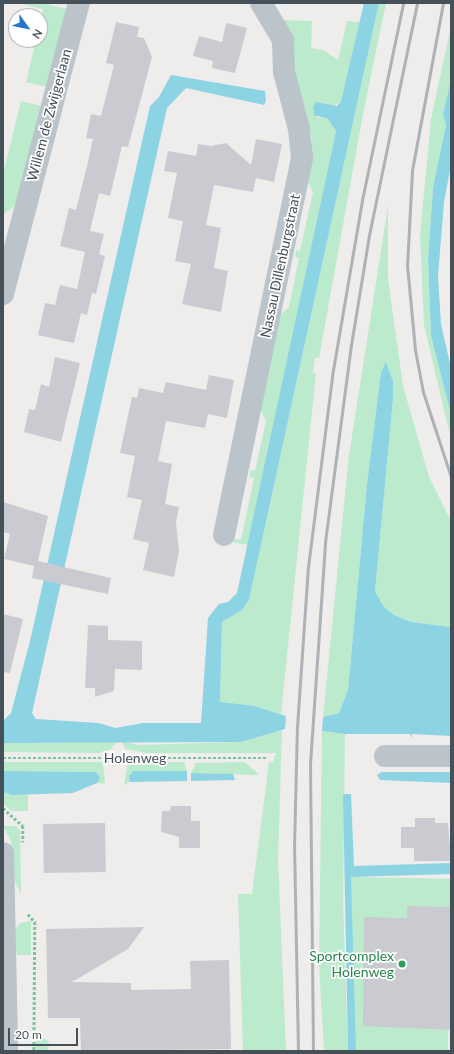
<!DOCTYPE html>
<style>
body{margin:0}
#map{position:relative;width:454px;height:1054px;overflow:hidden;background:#efecec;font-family:Lato,sans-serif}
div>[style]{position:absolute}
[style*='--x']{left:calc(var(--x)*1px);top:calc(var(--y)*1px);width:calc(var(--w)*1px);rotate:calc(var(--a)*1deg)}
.green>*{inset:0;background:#bceacd;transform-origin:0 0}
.round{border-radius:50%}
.water>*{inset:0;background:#8cd4e4}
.building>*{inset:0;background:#cacbd0;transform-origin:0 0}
.path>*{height:2.5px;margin-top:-1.25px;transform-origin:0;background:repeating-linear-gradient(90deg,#77c59d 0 3px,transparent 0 5px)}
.minor>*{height:22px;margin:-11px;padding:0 11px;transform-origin:11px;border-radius:11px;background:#bbc4ca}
.rail>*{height:3px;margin:-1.5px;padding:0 1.5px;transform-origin:1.5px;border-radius:1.5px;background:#aeb1b6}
.dots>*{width:11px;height:11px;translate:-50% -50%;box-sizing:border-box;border:2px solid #fff;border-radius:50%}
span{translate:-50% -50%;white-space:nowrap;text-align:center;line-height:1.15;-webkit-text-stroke:3.5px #fff;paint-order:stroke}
.street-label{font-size:14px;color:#465058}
.leisure-label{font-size:14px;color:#27864d}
.right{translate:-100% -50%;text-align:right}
.frame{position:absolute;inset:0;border:4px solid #465058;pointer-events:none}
.north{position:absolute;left:8px;top:8px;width:40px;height:40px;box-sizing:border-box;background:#fff;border:1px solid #b5b9bc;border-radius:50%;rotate:123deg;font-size:11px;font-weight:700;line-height:16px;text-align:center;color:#465058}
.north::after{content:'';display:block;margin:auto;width:14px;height:18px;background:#2674ce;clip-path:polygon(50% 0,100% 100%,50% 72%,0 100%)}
.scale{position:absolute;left:8px;top:1028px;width:70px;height:18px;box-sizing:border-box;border:2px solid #465058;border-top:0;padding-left:5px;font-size:12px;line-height:14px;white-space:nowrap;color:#465058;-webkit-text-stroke:3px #fff;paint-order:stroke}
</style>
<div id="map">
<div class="green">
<div style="clip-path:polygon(17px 3px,42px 3px,67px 9px,47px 87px,26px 82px,36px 40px,40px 40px,43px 9px)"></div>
<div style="clip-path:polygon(379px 3px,386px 3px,363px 114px,319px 358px,315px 358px,313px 373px,316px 373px,281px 714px,255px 706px,224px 705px,220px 702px,222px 622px,242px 610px,249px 600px)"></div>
<div style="clip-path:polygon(280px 20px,312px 21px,311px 48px,323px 50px,338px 60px,347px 21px,360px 22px,341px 101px,316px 117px,328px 119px,336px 131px,248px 545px,233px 542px,234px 539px,241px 540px,254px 478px,249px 477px,251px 470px,255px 471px,266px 421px,260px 409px,279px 316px,289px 307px,299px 258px,295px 257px,296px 250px,300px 251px,313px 192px,307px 180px,312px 139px)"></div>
<div style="clip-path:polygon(451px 26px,451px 79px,443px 114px,446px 125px,433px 187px,428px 259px,431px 336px,451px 414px,451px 439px,424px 325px,420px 235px,431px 119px)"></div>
<div style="clip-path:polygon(21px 101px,41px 106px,17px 204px,4px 214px,3px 174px)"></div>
<div style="clip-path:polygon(388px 206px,388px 279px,403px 386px,429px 477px,451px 521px,451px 627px,411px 622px,394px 615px,384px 607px,375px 591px,393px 399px,393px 381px,386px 362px,381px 372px,367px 484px,348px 690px,339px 713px,323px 717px,349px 455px)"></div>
<div style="clip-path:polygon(282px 730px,278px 859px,286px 1051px,243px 1051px,238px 894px,252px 894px,269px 762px,273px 762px,276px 753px,147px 753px,125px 749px,122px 741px,138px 745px,241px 742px)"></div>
<div style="clip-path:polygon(322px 731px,345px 734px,343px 898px,348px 1051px,324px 1051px,319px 966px)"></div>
<div style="clip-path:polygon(116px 742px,111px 749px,99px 753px,3px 752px,3px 743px)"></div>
<div style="clip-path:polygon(3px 762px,103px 762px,105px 784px,97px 783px,96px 772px,3px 771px)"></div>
<div style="clip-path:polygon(128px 762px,184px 762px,187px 771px,131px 772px,131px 781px,124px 785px)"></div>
<div style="clip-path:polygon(245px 762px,259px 775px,191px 773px,196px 763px)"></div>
<div style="clip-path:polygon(3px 792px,28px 795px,28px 811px,11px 811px,3px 803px)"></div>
<div style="clip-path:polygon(3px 826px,16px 826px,20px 830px,21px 894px,14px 879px,11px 841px)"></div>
<div style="left:351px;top:877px;width:100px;height:174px;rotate:1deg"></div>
<div style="clip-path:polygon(31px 921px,31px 955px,17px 955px,14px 931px,20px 923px)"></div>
<div class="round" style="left:35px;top:1038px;width:14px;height:14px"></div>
</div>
<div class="water">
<div style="clip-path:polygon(364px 3px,379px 3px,249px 600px,242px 610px,222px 622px,220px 702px,255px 706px,286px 716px,285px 729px,241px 742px,3px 743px,3px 721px,11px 713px,30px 641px,150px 106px,159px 97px,171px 75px,265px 91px,266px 101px,264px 105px,186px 88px,167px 108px,32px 713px,36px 719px,98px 723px,116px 728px,142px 723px,201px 723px,208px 618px,219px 604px,228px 602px,237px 593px,336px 131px,328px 119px,314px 115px,313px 107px,316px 102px,337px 106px,341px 101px)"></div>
<div style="clip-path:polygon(451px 79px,451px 165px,444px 202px,438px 276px,441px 324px,451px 368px,451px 414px,431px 336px,428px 259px,433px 187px,446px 125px,443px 114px)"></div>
<div style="clip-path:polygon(386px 362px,393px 381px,393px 399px,375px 591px,384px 607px,394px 615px,411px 622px,451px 627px,451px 736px,412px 734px,412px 738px,410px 734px,345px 734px,322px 731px,323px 717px,339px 713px,348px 690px,367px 484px,381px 372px)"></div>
<div style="clip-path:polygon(3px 771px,96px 772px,100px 778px,97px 783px,73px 793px,12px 795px,3px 792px)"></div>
<div style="clip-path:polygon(133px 771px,187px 771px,187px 781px,130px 782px,129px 776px)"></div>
<div style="clip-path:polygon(382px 772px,451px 772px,451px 783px,380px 780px,377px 775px)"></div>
<div style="clip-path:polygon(191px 773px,233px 774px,235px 780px,191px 781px)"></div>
<div style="clip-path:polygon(343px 794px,351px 794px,354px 866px,451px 863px,451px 874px,351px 877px,356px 1051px,348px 1051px)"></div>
</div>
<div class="building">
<div style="clip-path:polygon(116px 22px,139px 27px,137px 37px,144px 38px,152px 57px,128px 147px,122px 146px,110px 196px,99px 193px,90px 231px,104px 234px,99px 254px,105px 256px,96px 294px,92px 293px,87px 315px,81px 313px,74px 343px,38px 335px,45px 303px,55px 305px,60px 285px,77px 289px,85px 252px,60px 246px,69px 208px,76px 210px,88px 162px,93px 139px,86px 138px,91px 114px,101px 116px,114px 65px,106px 63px)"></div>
<div style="clip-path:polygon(226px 23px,247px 28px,235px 73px,212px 68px,213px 61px,193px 56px,199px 36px,222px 42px)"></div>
<div style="clip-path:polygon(256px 139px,282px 144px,274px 182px,256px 178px,253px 192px,214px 185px,206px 225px,221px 228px,214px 268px,228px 271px,221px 312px,182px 304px,191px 264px,175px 261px,183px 221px,168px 218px,177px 173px,164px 171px,168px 151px,196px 156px,198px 144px,211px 146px,226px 143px,251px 165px)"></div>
<div style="clip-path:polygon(55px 357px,80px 363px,61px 442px,24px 432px,29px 409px,35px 410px,41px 384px,49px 387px)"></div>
<div style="clip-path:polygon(209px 375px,234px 380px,227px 418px,208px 414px,205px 428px,166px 421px,158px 461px,172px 464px,165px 504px,179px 507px,176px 522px,179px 551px,174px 577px,143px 570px,149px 543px,133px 539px,142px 500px,127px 497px,135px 456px,120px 453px,132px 397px,137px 398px,139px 388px,163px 393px,166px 382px,206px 390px)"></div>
<div style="clip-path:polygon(3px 502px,48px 516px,38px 561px,111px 578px,108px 594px,32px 578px,34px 566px,4px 559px,10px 534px,3px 532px)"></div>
<div style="clip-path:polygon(3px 614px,23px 619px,10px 673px,3px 672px)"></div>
<div style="clip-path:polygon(88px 625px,108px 626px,108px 640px,142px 641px,142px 670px,115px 669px,114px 691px,95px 697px,95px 688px,85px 688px)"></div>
<div style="clip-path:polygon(171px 806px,191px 806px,191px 821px,200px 821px,200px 848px,179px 848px,179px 837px,161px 832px,162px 811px,170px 811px)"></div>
<div style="clip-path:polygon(415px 818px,435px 818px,435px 823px,448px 823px,451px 861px,414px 861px,414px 848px,401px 848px,401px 827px,415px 827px)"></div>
<div style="left:105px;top:823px;width:49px;height:62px;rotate:89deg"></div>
<div style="clip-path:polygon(407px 906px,451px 907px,451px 1030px,363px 1026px,364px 917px,407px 918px)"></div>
<div style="clip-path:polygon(144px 927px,128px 949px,72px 982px,131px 983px,131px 990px,191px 989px,190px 961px,229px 960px,231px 1049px,81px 1051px,80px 1018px,48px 1018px,46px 929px)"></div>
</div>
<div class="path">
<div style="--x:3;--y:758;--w:264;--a:0"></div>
<div style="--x:3;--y:808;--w:27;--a:42"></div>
<div style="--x:23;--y:826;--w:16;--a:90"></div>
<div style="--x:28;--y:914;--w:11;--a:49"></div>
<div style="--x:35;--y:922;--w:129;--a:90.4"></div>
</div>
<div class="minor">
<div style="--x:3;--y:294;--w:301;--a:-75.4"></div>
<div style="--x:224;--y:535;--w:385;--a:-78.3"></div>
<div style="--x:302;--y:158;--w:29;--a:-96"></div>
<div style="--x:299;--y:129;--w:59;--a:-104.7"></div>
<div style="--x:284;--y:72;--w:32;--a:-92"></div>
<div style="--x:283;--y:40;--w:43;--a:-120.7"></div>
<div style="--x:385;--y:756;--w:66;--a:0"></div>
<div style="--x:3;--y:853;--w:198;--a:88.8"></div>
</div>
<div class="rail">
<div style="--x:443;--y:3;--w:171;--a:100.5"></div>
<div style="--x:412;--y:171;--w:94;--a:93"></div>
<div style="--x:407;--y:265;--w:85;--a:84.6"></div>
<div style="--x:415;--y:350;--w:43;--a:79.2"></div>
<div style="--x:423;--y:392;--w:89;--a:71.8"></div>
<div style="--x:298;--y:1051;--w:204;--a:-91.1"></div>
<div style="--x:294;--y:847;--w:120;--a:-88.6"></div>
<div style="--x:297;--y:727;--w:160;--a:-86.1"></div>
<div style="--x:308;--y:567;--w:199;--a:-82.8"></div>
<div style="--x:333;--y:370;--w:172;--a:-80.3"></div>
<div style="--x:362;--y:200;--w:201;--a:-78.2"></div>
<div style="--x:313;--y:1051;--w:287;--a:-90.6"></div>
<div style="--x:310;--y:764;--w:223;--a:-86.1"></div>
<div style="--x:325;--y:542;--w:199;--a:-82.5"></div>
<div style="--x:351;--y:345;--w:111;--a:-80.7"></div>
<div style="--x:369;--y:235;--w:237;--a:-78.3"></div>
</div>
<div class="dots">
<div style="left:402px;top:964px;background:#2e9e5b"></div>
</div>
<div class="street-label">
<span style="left:49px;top:115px;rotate:-75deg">Willem de Zwijgerlaan</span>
<span style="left:280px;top:266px;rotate:-78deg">Nassau Dillenburgstraat</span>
<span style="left:135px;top:758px">Holenweg</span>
</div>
<div class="leisure-label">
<span class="right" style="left:394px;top:964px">Sportcomplex<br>Holenweg</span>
</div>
<div class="frame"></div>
<div class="north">N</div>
<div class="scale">20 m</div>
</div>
